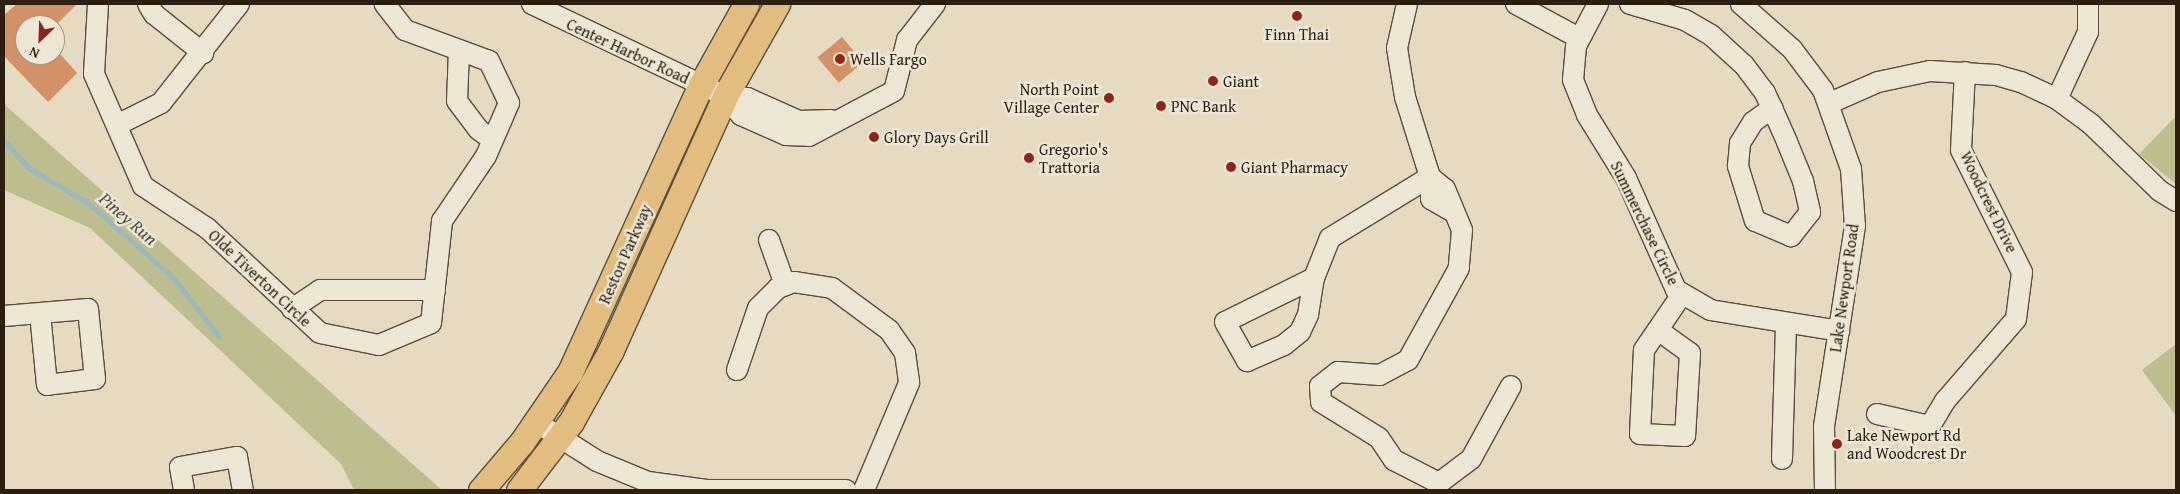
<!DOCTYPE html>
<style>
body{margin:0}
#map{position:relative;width:2180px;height:494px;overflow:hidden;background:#e6dac0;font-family:"Gentium Book Plus",serif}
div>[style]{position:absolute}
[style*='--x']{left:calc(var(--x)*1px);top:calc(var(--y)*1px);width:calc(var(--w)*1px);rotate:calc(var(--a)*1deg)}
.green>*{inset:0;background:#bdbd8d}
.stream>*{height:4.5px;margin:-2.25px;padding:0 2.25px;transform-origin:2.25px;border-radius:2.25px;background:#99b9ba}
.building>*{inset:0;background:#d49067;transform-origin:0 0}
.roads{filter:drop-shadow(1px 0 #5a4e3c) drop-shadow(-1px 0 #5a4e3c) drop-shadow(0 1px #5a4e3c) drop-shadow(0 -1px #5a4e3c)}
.minor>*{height:20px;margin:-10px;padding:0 10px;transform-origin:10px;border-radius:10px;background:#efe7d6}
.major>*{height:25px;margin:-12.5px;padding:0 12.5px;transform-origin:12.5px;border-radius:12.5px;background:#e3bd80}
.dots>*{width:14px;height:14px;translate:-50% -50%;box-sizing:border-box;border:2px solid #efe7d6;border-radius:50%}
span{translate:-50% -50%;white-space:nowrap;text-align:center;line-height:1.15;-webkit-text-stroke:5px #efe7d6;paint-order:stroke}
.poi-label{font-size:16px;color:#2c1f10}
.left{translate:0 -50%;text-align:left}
.right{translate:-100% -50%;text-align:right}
.street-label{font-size:16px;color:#2c1f10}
.water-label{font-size:18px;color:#4d4d43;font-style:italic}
.frame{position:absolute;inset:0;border:5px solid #2c1f10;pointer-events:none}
.north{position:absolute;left:15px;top:15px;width:50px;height:50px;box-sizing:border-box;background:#efe7d6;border:1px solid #a19787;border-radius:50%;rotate:204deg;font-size:14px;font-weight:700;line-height:20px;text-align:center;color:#2c1f10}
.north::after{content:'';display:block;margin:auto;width:18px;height:22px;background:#8f2418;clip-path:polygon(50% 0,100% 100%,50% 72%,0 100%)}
</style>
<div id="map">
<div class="green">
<div style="clip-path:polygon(4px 98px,6px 106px,442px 490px,354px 490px,341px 464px,90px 228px,4px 190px)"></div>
<div style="clip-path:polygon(2176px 116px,2176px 184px,2139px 154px)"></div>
<div style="clip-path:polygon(2176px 344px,2176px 416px,2142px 370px)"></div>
</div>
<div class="stream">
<div style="--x:4;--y:140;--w:38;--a:48"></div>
<div style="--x:29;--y:168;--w:71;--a:30.5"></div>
<div style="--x:90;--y:204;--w:112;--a:41.4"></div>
<div style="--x:174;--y:278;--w:73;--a:52.2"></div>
</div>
<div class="building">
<div style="clip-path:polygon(17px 4px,77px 4px,56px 25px,25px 25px,25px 55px,61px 55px,77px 73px,48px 102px,4px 56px,4px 15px)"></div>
<div style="left:842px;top:37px;width:33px;height:32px;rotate:50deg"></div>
</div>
<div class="roads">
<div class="minor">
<div style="--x:98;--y:4;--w:70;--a:93.3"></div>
<div style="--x:94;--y:74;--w:122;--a:66.4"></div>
<div style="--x:143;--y:186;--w:77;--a:33.3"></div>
<div style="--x:207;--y:228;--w:154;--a:42.9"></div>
<div style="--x:320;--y:333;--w:60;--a:11.5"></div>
<div style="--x:379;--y:345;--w:56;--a:-22.9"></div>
<div style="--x:431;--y:323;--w:103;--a:-83.8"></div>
<div style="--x:442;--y:221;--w:78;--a:-55.9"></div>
<div style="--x:486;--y:156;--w:58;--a:-66.5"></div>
<div style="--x:509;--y:103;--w:47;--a:-115.5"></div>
<div style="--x:489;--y:61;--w:90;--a:-159.7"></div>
<div style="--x:405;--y:30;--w:33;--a:-128"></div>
<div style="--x:148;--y:4;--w:12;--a:59"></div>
<div style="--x:154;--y:14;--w:63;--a:38.5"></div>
<div style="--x:532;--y:4;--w:202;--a:25.5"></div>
<div style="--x:1407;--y:4;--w:45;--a:102.8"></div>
<div style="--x:1397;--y:48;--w:50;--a:80.7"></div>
<div style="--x:1405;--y:97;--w:84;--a:72.6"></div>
<div style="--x:1430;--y:177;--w:22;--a:87"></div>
<div style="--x:1431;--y:199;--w:24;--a:30"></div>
<div style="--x:1516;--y:4;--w:72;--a:28.4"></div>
<div style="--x:1598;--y:4;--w:47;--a:117.6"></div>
<div style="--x:1576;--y:46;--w:34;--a:95"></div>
<div style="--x:1573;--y:80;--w:38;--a:68"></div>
<div style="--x:1587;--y:115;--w:74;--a:58.2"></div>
<div style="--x:1626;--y:178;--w:123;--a:65.9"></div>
<div style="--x:1676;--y:290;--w:39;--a:30"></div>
<div style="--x:1710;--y:310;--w:131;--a:9.2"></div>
<div style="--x:1630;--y:4;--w:57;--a:16.2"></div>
<div style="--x:1685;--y:20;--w:30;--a:30"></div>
<div style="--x:1711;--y:35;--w:45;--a:42.3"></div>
<div style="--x:1744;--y:65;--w:35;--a:53"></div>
<div style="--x:1765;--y:93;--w:17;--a:65"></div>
<div style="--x:1772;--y:108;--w:37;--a:66"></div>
<div style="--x:1787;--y:142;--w:42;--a:67.7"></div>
<div style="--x:1803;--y:181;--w:32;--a:77"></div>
<div style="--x:1810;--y:212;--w:31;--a:128"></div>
<div style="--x:1791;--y:236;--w:39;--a:-157"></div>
<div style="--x:1755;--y:221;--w:58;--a:-107.2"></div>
<div style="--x:1738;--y:166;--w:23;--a:-85"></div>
<div style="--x:1740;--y:143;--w:25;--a:-58"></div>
<div style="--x:1753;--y:122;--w:24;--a:-36"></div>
<div style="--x:1741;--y:4;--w:68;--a:41.4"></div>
<div style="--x:1792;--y:49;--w:51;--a:52.9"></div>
<div style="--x:1823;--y:90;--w:84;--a:70.5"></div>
<div style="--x:1851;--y:169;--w:57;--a:86"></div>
<div style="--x:1855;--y:226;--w:202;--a:98.8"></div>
<div style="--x:1824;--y:426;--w:64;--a:89.1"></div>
<div style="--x:459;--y:50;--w:51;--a:92.2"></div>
<div style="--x:457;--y:101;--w:36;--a:53"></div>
<div style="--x:479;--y:130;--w:17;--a:36"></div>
<div style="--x:725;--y:96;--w:25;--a:50"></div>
<div style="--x:741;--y:115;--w:49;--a:24"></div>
<div style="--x:786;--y:135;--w:23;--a:2"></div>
<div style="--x:809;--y:136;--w:96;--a:-27.9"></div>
<div style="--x:894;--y:91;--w:53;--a:-75.7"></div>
<div style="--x:907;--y:40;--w:46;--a:-52.1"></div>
<div style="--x:725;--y:96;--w:22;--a:5"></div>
<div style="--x:747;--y:98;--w:57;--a:23.9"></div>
<div style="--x:799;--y:121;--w:32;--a:-2"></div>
<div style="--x:2057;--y:99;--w:74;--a:-65.2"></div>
<div style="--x:2088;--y:32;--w:28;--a:-90"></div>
<div style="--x:1830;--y:103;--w:52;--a:-23.6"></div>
<div style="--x:1878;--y:82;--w:53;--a:-11.9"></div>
<div style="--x:1930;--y:71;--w:66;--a:3.5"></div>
<div style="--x:1996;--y:75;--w:26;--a:16"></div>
<div style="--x:2021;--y:82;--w:40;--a:25"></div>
<div style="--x:2057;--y:99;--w:42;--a:36.3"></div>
<div style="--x:2091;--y:124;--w:96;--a:44.2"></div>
<div style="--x:2160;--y:191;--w:19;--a:32"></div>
<div style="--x:119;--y:124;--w:47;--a:-26.6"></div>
<div style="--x:161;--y:103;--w:126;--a:-51.8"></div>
<div style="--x:1430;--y:177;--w:19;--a:39"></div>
<div style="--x:1445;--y:189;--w:44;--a:67.5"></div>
<div style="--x:1462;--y:230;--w:38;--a:95"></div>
<div style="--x:1459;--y:268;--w:105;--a:119"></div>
<div style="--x:1408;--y:360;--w:32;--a:152"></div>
<div style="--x:1380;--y:375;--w:42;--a:-175.9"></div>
<div style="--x:1338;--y:372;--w:23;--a:142"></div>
<div style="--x:1320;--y:386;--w:16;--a:86"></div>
<div style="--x:1321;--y:402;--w:68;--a:31.8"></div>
<div style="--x:1379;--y:438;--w:27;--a:56"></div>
<div style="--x:1394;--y:460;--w:51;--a:27.1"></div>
<div style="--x:1439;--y:483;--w:40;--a:-37"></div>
<div style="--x:1471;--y:459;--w:83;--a:-61.3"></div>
<div style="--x:769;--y:240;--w:48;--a:70.4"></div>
<div style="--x:1314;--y:278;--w:99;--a:153.7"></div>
<div style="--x:1225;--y:322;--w:45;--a:60.6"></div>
<div style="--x:1247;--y:361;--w:40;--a:-23.4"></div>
<div style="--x:1284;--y:345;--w:21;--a:-39"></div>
<div style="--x:1300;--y:332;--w:19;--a:-65"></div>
<div style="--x:1308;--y:315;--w:37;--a:-81"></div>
<div style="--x:1314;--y:278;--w:43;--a:-68.2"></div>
<div style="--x:1330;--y:238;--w:117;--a:-31.4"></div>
<div style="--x:292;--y:309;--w:34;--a:-34"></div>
<div style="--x:320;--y:290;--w:115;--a:0"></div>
<div style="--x:4;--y:316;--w:84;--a:-4.8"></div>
<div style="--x:88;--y:309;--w:70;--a:84.3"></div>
<div style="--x:95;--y:379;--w:48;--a:172.9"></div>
<div style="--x:47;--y:385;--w:72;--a:-95.6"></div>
<div style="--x:1658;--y:330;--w:39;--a:36"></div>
<div style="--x:1690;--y:353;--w:83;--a:93.4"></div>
<div style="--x:1685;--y:436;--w:45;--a:-177.5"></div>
<div style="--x:1640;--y:434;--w:84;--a:-87.3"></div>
<div style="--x:1644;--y:350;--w:53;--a:-55.7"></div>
<div style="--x:1674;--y:306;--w:14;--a:-56"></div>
<div style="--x:737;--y:370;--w:65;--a:-71.3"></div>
<div style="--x:758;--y:308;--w:28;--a:-45"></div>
<div style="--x:778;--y:288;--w:17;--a:-21"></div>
<div style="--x:794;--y:282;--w:38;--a:9"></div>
<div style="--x:832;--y:288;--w:71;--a:36.4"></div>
<div style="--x:889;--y:330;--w:28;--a:55"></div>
<div style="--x:905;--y:353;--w:30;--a:82"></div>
<div style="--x:909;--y:383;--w:116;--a:112.8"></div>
<div style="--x:1877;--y:414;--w:54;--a:12.8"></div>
<div style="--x:1930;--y:426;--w:29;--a:-59"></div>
<div style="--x:1945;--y:401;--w:108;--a:-49.1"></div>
<div style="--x:2016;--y:319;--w:47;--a:-82.7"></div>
<div style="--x:2022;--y:272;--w:136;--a:-116.6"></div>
<div style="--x:1961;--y:150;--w:78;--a:-87.1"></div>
<div style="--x:536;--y:422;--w:72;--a:32.6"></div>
<div style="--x:597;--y:461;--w:55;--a:22.4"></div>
<div style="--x:648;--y:482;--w:61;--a:7.6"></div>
<div style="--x:708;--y:490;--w:138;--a:0"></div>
<div style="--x:1782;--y:459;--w:135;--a:-88.3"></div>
<div style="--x:184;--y:490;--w:23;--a:-100"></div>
<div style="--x:180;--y:467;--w:58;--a:-10"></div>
<div style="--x:237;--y:457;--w:34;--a:80"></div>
</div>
<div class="major">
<div style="--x:481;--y:490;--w:63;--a:-49.5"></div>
<div style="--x:522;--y:442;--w:85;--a:-55.6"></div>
<div style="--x:570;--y:372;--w:315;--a:-65.5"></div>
<div style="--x:701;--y:85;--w:93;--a:-60.9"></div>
<div style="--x:519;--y:490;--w:86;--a:-52.6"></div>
<div style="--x:571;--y:422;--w:82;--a:-60.9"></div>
<div style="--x:611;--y:350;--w:278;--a:-65.8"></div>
<div style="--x:725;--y:96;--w:106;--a:-60.5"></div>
</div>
</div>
<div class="dots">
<div style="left:1297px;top:16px;background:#8f2418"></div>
<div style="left:840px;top:59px;background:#8f2418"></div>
<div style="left:1213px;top:81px;background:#8f2418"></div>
<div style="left:1109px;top:98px;background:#8f2418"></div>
<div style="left:1161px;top:106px;background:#8f2418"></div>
<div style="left:874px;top:137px;background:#8f2418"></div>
<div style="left:1029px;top:158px;background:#8f2418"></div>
<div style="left:1231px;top:167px;background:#8f2418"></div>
<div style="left:1837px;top:444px;background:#8f2418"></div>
</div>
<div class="poi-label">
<span style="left:1297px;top:34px">Finn Thai</span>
<span class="left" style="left:850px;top:59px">Wells Fargo</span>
<span class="left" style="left:1223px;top:81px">Giant</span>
<span class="right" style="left:1099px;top:98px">North Point<br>Village Center</span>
<span class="left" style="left:1171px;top:106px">PNC Bank</span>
<span class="left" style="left:884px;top:137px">Glory Days Grill</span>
<span class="left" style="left:1039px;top:158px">Gregorio's<br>Trattoria</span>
<span class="left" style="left:1241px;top:167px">Giant Pharmacy</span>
<span class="left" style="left:1847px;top:444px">Lake Newport Rd<br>and Woodcrest Dr</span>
</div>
<div class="street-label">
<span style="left:628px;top:51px;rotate:25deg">Center Harbor Road</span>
<span style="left:1989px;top:202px;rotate:64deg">Woodcrest Drive</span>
<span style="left:1645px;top:223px;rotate:64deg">Summerchase Circle</span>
<span style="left:625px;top:254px;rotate:-66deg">Reston Parkway</span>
<span style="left:260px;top:278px;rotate:43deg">Olde Tiverton Circle</span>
<span style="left:1844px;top:288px;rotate:-82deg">Lake Newport Road</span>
</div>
<div class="water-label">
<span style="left:128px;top:219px;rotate:41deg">Piney Run</span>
</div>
<div class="frame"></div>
<div class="north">N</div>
</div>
